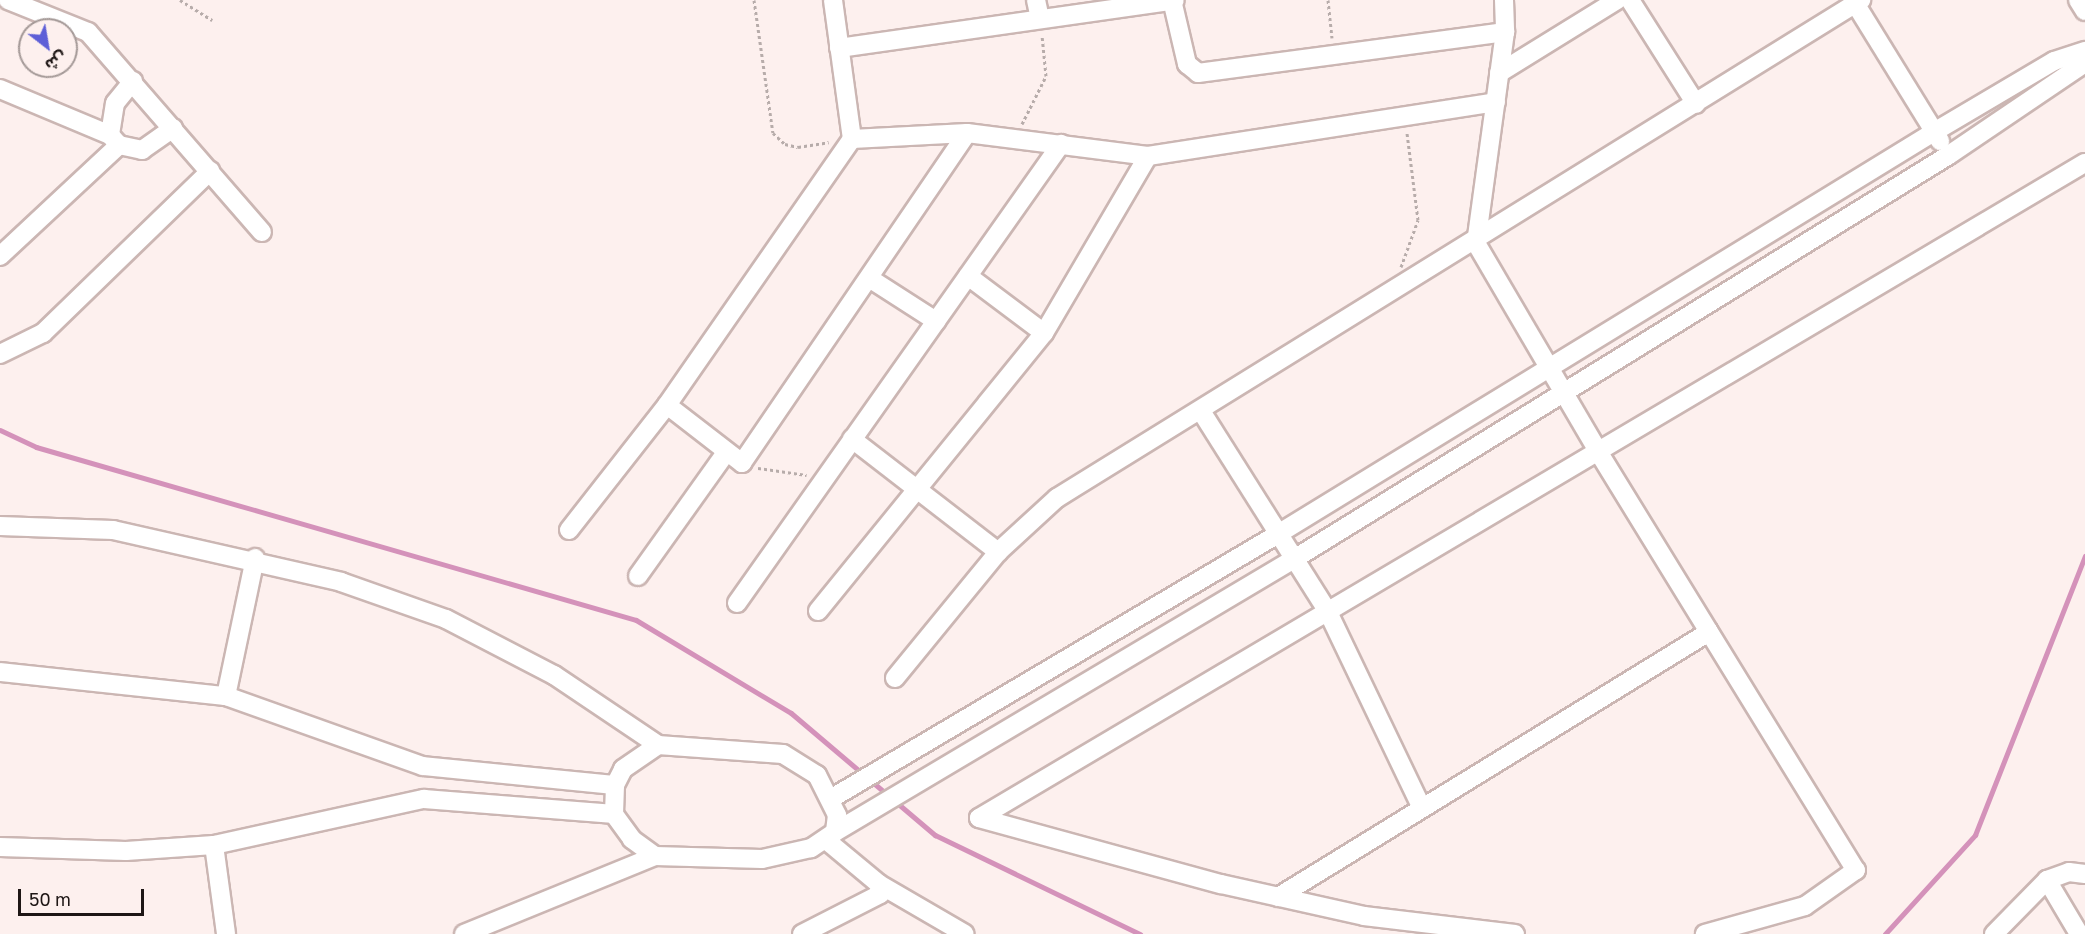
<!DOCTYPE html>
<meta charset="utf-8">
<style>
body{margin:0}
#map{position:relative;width:2085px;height:934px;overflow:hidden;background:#fdf0ee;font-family:"Golos Text","Noto Sans Arabic",sans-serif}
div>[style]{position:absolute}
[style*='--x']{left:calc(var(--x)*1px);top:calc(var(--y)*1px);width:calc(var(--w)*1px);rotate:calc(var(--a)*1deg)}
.stream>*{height:5px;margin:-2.5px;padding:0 2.5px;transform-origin:2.5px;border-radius:2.5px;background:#d492ba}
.path>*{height:3px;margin-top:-1.5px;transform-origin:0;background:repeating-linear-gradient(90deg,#b7acaa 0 3px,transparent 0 6px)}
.roads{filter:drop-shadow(2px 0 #cbb6b3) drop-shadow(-2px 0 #cbb6b3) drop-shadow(0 2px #cbb6b3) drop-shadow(0 -2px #cbb6b3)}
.minor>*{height:18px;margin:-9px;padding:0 9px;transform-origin:9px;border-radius:9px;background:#fff}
span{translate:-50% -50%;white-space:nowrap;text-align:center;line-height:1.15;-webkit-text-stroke:5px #fdf0ee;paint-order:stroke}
.north{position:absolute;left:18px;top:18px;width:60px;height:60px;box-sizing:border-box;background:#fdf0ee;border:2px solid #a49997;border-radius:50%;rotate:149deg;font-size:16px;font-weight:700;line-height:24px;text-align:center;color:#1e1615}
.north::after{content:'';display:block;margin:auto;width:21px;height:27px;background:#5e5fd7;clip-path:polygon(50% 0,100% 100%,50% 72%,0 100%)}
.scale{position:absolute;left:18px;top:889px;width:126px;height:27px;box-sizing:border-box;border:3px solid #1e1615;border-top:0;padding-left:8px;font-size:18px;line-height:21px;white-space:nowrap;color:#1e1615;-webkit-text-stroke:4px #fdf0ee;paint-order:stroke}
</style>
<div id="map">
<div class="stream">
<div style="--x:0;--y:430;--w:40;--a:25"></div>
<div style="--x:36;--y:447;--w:624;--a:16.08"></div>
<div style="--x:636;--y:620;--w:181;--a:31"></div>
<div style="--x:791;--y:713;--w:189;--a:40.3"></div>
<div style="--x:935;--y:835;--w:228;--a:25.8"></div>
<div style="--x:1885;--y:934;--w:134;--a:-47.7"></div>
<div style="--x:1975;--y:835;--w:300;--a:-68.5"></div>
</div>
<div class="path">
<div style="--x:180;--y:0;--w:38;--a:32"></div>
<div style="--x:754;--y:0;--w:134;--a:81.9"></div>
<div style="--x:773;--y:133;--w:16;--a:43"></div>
<div style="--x:785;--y:144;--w:13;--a:13"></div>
<div style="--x:798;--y:147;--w:31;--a:-9"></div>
<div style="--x:1328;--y:0;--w:38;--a:84"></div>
<div style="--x:1022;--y:124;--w:54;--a:-63.4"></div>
<div style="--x:1046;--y:76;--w:41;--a:-95.6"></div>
<div style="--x:1401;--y:267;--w:50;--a:-70.1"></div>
<div style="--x:1418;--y:220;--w:88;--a:-97.2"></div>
<div style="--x:758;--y:468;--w:49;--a:8.1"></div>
</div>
<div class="roads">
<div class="minor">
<div style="--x:8;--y:0;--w:86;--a:21.8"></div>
<div style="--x:88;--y:32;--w:265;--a:49"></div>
<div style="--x:1036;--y:0;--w:19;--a:78"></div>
<div style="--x:1172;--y:0;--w:66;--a:76.8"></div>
<div style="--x:1187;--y:64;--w:14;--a:39"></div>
<div style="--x:1198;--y:73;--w:310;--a:-7.6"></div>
<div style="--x:1504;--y:0;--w:32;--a:88"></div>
<div style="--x:1505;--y:32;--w:213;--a:97.8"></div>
<div style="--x:1476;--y:243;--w:243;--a:59.6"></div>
<div style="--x:1599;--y:453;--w:490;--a:58.4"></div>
<div style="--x:1856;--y:870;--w:62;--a:144.8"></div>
<div style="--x:1805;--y:906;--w:104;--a:164.4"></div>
<div style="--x:1630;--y:0;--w:123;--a:57.6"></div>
<div style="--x:1853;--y:0;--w:166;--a:58.3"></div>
<div style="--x:2078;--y:0;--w:13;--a:58"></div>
<div style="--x:839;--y:48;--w:339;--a:-8.1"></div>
<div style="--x:1499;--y:73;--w:139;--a:-31.7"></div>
<div style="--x:133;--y:81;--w:28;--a:129"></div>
<div style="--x:115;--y:103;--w:32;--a:99"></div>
<div style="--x:110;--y:135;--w:13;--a:48"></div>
<div style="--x:119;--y:145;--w:24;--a:12"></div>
<div style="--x:142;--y:150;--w:38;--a:-35"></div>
<div style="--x:0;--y:89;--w:119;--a:22.7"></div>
<div style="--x:852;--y:139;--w:115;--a:-3"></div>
<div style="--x:967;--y:133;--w:182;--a:7.2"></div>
<div style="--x:1148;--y:156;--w:352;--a:-8.8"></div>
<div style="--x:0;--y:256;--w:163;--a:-43"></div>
<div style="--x:968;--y:276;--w:95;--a:36.9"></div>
<div style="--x:869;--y:278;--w:80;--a:32.7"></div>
<div style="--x:0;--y:354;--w:48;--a:-26"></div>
<div style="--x:43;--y:333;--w:233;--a:-44.1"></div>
<div style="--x:667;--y:405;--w:95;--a:37.7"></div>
<div style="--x:742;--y:463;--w:399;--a:-55.7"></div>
<div style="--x:1201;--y:411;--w:238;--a:57.7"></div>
<div style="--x:1328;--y:612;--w:217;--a:64.4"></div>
<div style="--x:852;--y:439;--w:185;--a:37.7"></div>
<div style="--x:0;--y:526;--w:113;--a:2"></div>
<div style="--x:113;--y:530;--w:234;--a:12.8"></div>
<div style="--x:341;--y:582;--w:111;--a:19.4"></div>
<div style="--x:446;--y:619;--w:122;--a:27.4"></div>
<div style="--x:554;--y:675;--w:125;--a:33.9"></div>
<div style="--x:569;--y:530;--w:159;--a:-51.9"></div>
<div style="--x:667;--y:405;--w:324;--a:-55.2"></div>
<div style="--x:852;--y:139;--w:140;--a:-97.8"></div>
<div style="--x:638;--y:576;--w:150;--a:-54.5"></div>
<div style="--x:737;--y:603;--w:562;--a:-54.78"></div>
<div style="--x:818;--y:611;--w:358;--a:-50.9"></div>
<div style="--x:1044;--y:333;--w:205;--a:-59.6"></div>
<div style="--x:0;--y:672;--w:227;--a:6.1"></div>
<div style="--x:226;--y:696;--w:209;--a:19.6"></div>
<div style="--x:423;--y:766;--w:193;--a:5.7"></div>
<div style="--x:895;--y:678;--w:163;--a:-50.7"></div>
<div style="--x:998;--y:552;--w:80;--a:-42.5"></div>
<div style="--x:1057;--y:498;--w:946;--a:-31.77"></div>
<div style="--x:226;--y:696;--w:141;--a:-78.1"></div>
<div style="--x:658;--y:745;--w:125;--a:4.1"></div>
<div style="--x:783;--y:754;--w:40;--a:32"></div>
<div style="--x:817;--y:775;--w:45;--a:63.4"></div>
<div style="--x:837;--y:815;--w:17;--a:97"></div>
<div style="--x:835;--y:832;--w:29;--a:146"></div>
<div style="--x:811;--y:848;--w:50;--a:167.3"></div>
<div style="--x:762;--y:859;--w:107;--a:-178.4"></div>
<div style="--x:655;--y:856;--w:29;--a:-144"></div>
<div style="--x:632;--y:839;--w:31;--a:-126"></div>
<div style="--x:614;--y:814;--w:29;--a:-88"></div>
<div style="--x:615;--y:785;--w:18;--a:-63"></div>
<div style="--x:623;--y:769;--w:42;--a:-34.4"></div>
<div style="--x:832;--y:798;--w:518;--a:-30.62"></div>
<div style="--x:1278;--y:534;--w:769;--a:-31.5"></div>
<div style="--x:1934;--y:132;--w:139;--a:-30.6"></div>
<div style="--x:2054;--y:61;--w:33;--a:-18"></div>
<div style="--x:979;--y:818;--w:1285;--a:-30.64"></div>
<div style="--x:979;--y:818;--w:251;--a:15.3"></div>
<div style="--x:1221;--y:884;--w:147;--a:12.6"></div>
<div style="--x:1364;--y:916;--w:152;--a:6.8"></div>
<div style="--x:835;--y:832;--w:534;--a:-30.74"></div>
<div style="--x:1294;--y:559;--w:770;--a:-31.67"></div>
<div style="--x:1949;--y:155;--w:164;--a:-34.1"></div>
<div style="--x:214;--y:845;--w:90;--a:82.3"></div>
<div style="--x:0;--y:847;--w:126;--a:1.8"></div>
<div style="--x:126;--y:851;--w:88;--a:-3.9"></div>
<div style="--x:214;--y:845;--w:215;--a:-12.4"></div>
<div style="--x:424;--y:799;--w:191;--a:4.5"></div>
<div style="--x:2047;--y:880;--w:63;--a:59.3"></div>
<div style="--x:879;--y:884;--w:99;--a:30.2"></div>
<div style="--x:1278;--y:897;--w:506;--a:-31.59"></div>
<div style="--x:464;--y:934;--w:206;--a:-22.2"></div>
<div style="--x:802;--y:934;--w:88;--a:-27.1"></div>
<div style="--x:880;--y:894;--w:10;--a:-96"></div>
<div style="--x:879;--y:884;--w:69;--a:-140.3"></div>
<div style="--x:1994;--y:934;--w:76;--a:-45.5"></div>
<div style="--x:2047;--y:880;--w:23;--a:-20"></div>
<div style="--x:2069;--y:872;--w:16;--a:7"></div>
</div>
</div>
<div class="north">ش</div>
<div class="scale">50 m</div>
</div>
